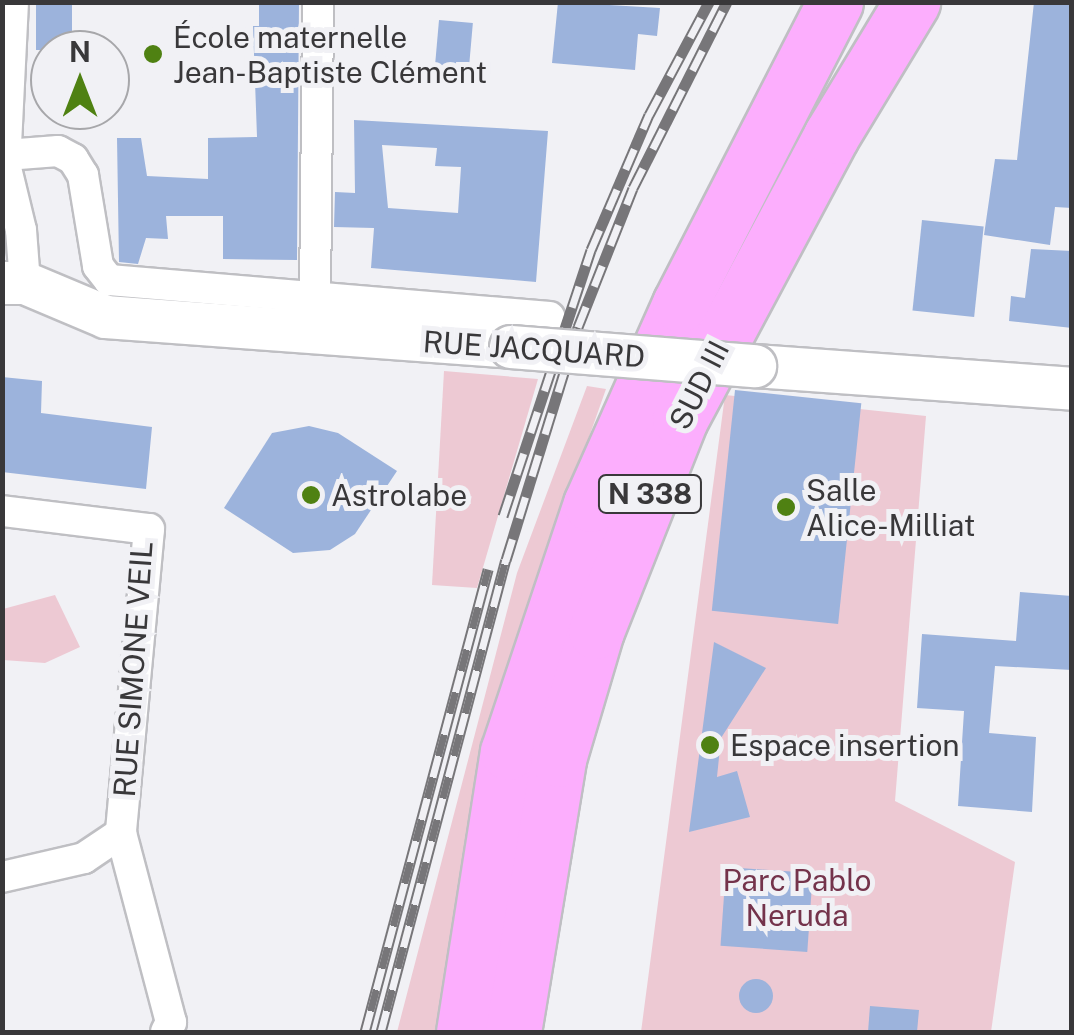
<!DOCTYPE html>
<meta charset="utf-8">
<style>
body{margin:0}
#map{position:relative;width:1074px;height:1035px;overflow:hidden;background:#f1f1f5;font-family:"Public Sans",sans-serif}
div>[style]{position:absolute}
[style*='--x']{left:calc(var(--x)*1px);top:calc(var(--y)*1px);width:calc(var(--w)*1px);rotate:calc(var(--a)*1deg)}
.green>*{inset:0;background:#edc9d3}
.building>*{inset:0;background:#9cb3dc;transform-origin:0 0}
.round{border-radius:50%}
.roads{filter:drop-shadow(2px 0 #bfbfc3) drop-shadow(-2px 0 #bfbfc3) drop-shadow(0 2px #bfbfc3) drop-shadow(0 -2px #bfbfc3)}
.street>*{height:30px;margin:-15px;padding:0 15px;transform-origin:15px;border-radius:15px;background:#fff}
.secondary>*{height:42px;margin:-21px;padding:0 21px;transform-origin:21px;border-radius:21px;background:#fff}
.highway>*{height:55px;margin:-27.5px;padding:0 27.5px;transform-origin:27.5px;border-radius:27.5px;background:#fcaefd}
.rail>*{height:11px;margin-top:-5.5px;transform-origin:0;background:repeating-linear-gradient(90deg,#f1f1f5 0 22px,#777679 0 44px);box-sizing:border-box;border-block:2px solid #777679}
.bridges{filter:drop-shadow(2px 0 #bfbfc3) drop-shadow(-2px 0 #bfbfc3) drop-shadow(0 2px #bfbfc3) drop-shadow(0 -2px #bfbfc3)}
.secondary-bridge>*{height:42px;margin:-21px;padding:0 21px;transform-origin:21px;border-radius:21px;background:#fff}
.dots>*{width:28px;height:28px;translate:-50% -50%;box-sizing:border-box;border:5px solid #f1f1f5;border-radius:50%}
span{translate:-50% -50%;white-space:nowrap;text-align:center;line-height:1.15;-webkit-text-stroke:10px #f1f1f5;paint-order:stroke}
.shield-label span{padding:2px 8px;background:#f1f1f5;border:2px solid;border-radius:8px;-webkit-text-stroke-width:0}
.shield-label{font-size:28px;color:#39383a;font-weight:700}
.poi-label{font-size:30px;color:#39383a}
.left{translate:0 -50%;text-align:left}
.street-label{font-size:30px;color:#39383a}
.park-label{font-size:30px;color:#74334b}
.frame{position:absolute;inset:0;border:5px solid #39383a;pointer-events:none}
.north{position:absolute;left:30px;top:30px;width:100px;height:100px;box-sizing:border-box;background:#f1f1f5;border:2px solid #a7a7aa;border-radius:50%;rotate:0deg;font-size:28px;font-weight:700;line-height:40px;text-align:center;color:#39383a}
.north::after{content:'';display:block;margin:auto;width:35px;height:45px;background:#4f8112;clip-path:polygon(50% 0,100% 100%,50% 72%,0 100%)}
</style>
<div id="map">
<div class="green">
<div style="clip-path:polygon(444px 371px,538px 379px,477px 588px,432px 585px)"></div>
<div style="clip-path:polygon(587px 386px,606px 389px,520px 632px,472px 808px,435px 1032px,397px 1032px,517px 573px)"></div>
<div style="clip-path:polygon(725px 395px,926px 416px,895px 801px,1015px 862px,991px 1032px,641px 1032px)"></div>
<div style="clip-path:polygon(55px 595px,80px 647px,45px 663px,3px 660px,3px 609px)"></div>
</div>
<div class="building">
<div style="left:36px;top:2px;width:36px;height:48px"></div>
<div style="clip-path:polygon(259px 2px,299px 2px,297px 260px,223px 259px,223px 216px,166px 216px,168px 239px,146px 238px,138px 264px,119px 262px,117px 138px,141px 138px,147px 176px,208px 179px,208px 138px,257px 137px,253px 26px,259px 26px)"></div>
<div style="clip-path:polygon(558px 2px,660px 8px,657px 36px,638px 34px,635px 70px,552px 63px)"></div>
<div style="clip-path:polygon(1034px 2px,1072px 2px,1072px 208px,1055px 207px,1050px 245px,984px 235px,995px 159px,1017px 160px)"></div>
<div style="left:439px;top:20px;width:34px;height:65px;rotate:5deg"></div>
<div style="clip-path:polygon(evenodd,354px 120px,548px 131px,536px 282px,371px 268px,374px 228px,334px 227px,335px 192px,355px 193px,354px 120px,382px 145px,437px 148px,435px 166px,461px 167px,458px 213px,388px 208px,382px 145px)"></div>
<div style="left:922px;top:220px;width:62px;height:91px;rotate:6deg"></div>
<div style="clip-path:polygon(1031px 249px,1072px 251px,1072px 328px,1009px 321px,1011px 296px,1025px 298px)"></div>
<div style="clip-path:polygon(2px 377px,42px 381px,41px 413px,152px 427px,146px 489px,2px 472px)"></div>
<div style="left:735px;top:390px;width:127px;height:222px;rotate:6deg"></div>
<div style="clip-path:polygon(309px 426px,338px 433px,397px 471px,355px 534px,330px 550px,293px 553px,224px 508px,272px 433px)"></div>
<div style="clip-path:polygon(1020px 592px,1072px 596px,1072px 670px,995px 666px,989px 733px,1036px 737px,1032px 812px,958px 806px,964px 711px,917px 708px,922px 634px,1016px 641px)"></div>
<div style="clip-path:polygon(714px 642px,766px 668px,721px 738px,717px 777px,737px 771px,750px 817px,689px 832px)"></div>
<div style="left:726px;top:867px;width:87px;height:79px;rotate:4deg"></div>
<div class="round" style="left:739px;top:979px;width:34px;height:34px"></div>
<div style="clip-path:polygon(870px 1006px,919px 1010px,917px 1032px,868px 1032px)"></div>
</div>
<div class="roads">
<div class="street">
<div style="--x:13;--y:2;--w:162;--a:92.8"></div>
<div style="--x:5;--y:164;--w:68;--a:76.4"></div>
<div style="--x:21;--y:230;--w:53;--a:85.7"></div>
<div style="--x:6;--y:155;--w:52;--a:-4.4"></div>
<div style="--x:58;--y:151;--w:17;--a:28"></div>
<div style="--x:73;--y:159;--w:19;--a:58"></div>
<div style="--x:83;--y:175;--w:92;--a:80.6"></div>
<div style="--x:98;--y:266;--w:18;--a:52"></div>
<div style="--x:109;--y:280;--w:442;--a:4.8"></div>
<div style="--x:315;--y:298;--w:296;--a:-89.4"></div>
<div style="--x:2;--y:511;--w:148;--a:7"></div>
<div style="--x:149;--y:529;--w:305;--a:95.3"></div>
<div style="--x:121;--y:833;--w:196;--a:75.2"></div>
<div style="--x:171;--y:1022;--w:11;--a:117"></div>
<div style="--x:2;--y:877;--w:84;--a:-13"></div>
<div style="--x:84;--y:858;--w:45;--a:-34"></div>
</div>
<div class="secondary">
<div style="--x:2;--y:283;--w:23;--a:0"></div>
<div style="--x:25;--y:283;--w:88;--a:22.8"></div>
<div style="--x:106;--y:317;--w:406;--a:4.2"></div>
<div style="--x:755;--y:366;--w:318;--a:4.1"></div>
</div>
<div class="highway">
<div style="--x:464;--y:1032;--w:283;--a:-81.1"></div>
<div style="--x:508;--y:752;--w:262;--a:-71.5"></div>
<div style="--x:591;--y:504;--w:219;--a:-66"></div>
<div style="--x:680;--y:304;--w:339;--a:-62.8"></div>
<div style="--x:513;--y:1032;--w:277;--a:-80.6"></div>
<div style="--x:558;--y:759;--w:134;--a:-73.5"></div>
<div style="--x:596;--y:631;--w:228;--a:-68.4"></div>
<div style="--x:680;--y:419;--w:321;--a:-61.9"></div>
<div style="--x:831;--y:136;--w:157;--a:-58.8"></div>
</div>
</div>
<div class="rail">
<div style="--x:503;--y:516;--w:280;--a:-71.7"></div>
<div style="--x:591;--y:250;--w:147;--a:-66.8"></div>
<div style="--x:649;--y:115;--w:128;--a:-62"></div>
<div style="--x:365;--y:1032;--w:479;--a:-75.1"></div>
<div style="--x:381;--y:1032;--w:488;--a:-75.2"></div>
<div style="--x:506;--y:560;--w:244;--a:-72.8"></div>
<div style="--x:578;--y:327;--w:149;--a:-68.4"></div>
<div style="--x:633;--y:188;--w:208;--a:-63.2"></div>
</div>
<div class="bridges">
<div class="secondary-bridge">
<div style="--x:511;--y:347;--w:245;--a:4.5"></div>
</div>
</div>
<div class="dots">
<div style="left:153px;top:54px;background:#4f8112"></div>
<div style="left:311px;top:495px;background:#4f8112"></div>
<div style="left:786px;top:507px;background:#4f8112"></div>
<div style="left:710px;top:745px;background:#4f8112"></div>
</div>
<div class="shield-label">
<span style="left:650px;top:494px">N 338</span>
</div>
<div class="poi-label">
<span class="left" style="left:173px;top:54px">École maternelle<br>Jean-Baptiste Clément</span>
<span class="left" style="left:806px;top:507px">Salle<br>Alice-Milliat</span>
<span class="left" style="left:331px;top:495px">Astrolabe</span>
<span class="left" style="left:730px;top:745px">Espace insertion</span>
</div>
<div class="street-label">
<span style="left:534px;top:349px;rotate:4deg">RUE JACQUARD</span>
<span style="left:699px;top:385px;rotate:-63deg">SUD III</span>
<span style="left:133px;top:669px;rotate:-86deg">RUE SIMONE VEIL</span>
</div>
<div class="park-label">
<span style="left:797px;top:897px">Parc Pablo<br>Neruda</span>
</div>
<div class="frame"></div>
<div class="north">N</div>
</div>
